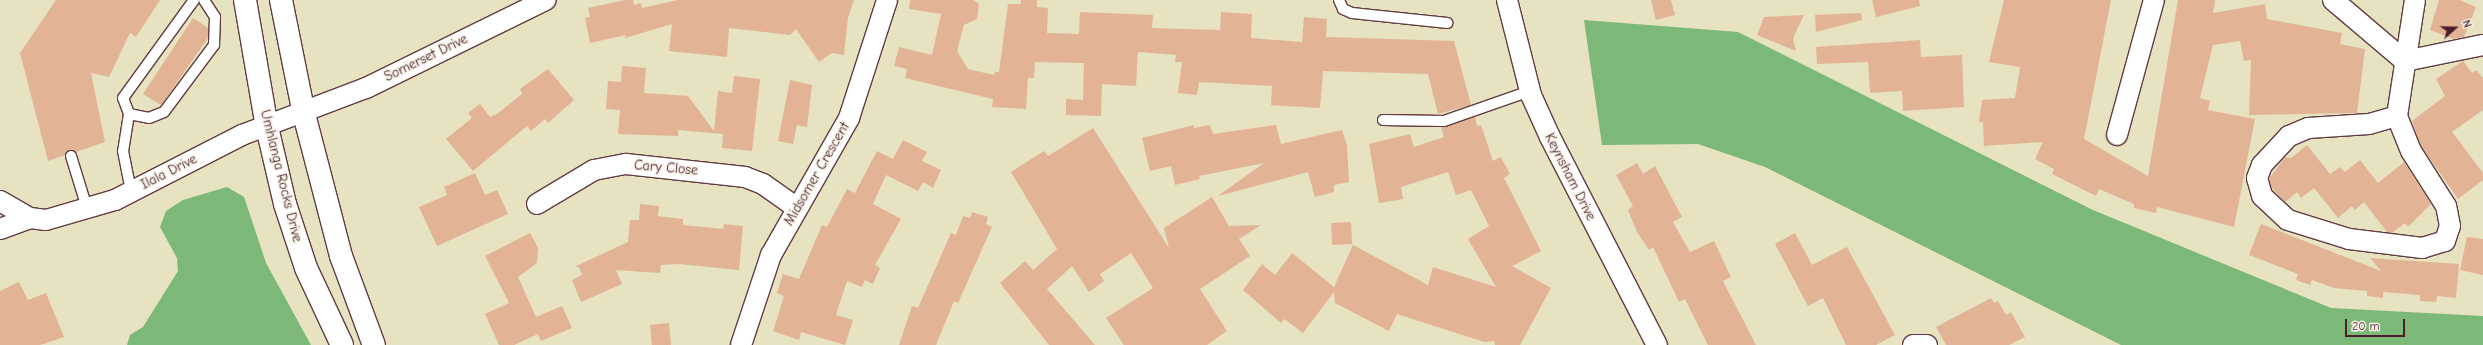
<!DOCTYPE html>
<style>
body{margin:0}
#map{position:relative;width:2483px;height:345px;overflow:hidden;background:#e7e2c0;font-family:"Comic Neue",sans-serif}
div>[style]{position:absolute}
[style*='--x']{left:calc(var(--x)*1px);top:calc(var(--y)*1px);width:calc(var(--w)*1px);rotate:calc(var(--a)*1deg)}
.forest>*{inset:0;background:#7cb877}
.building>*{inset:0;background:#e2b495;transform-origin:0 0}
.roads{filter:drop-shadow(1px 0 #623c41) drop-shadow(-1px 0 #623c41) drop-shadow(0 1px #623c41) drop-shadow(0 -1px #623c41)}
.lane>*{height:10px;margin:-5px;padding:0 5px;transform-origin:5px;border-radius:5px;background:#fff}
.street>*{height:20px;margin:-10px;padding:0 10px;transform-origin:10px;border-radius:10px;background:#fff}
.secondary>*{height:22px;margin:-11px;padding:0 11px;transform-origin:11px;border-radius:11px;background:#fff}
span{translate:-50% -50%;white-space:nowrap;text-align:center;line-height:1.15;-webkit-text-stroke:3.5px #f7f3e8;paint-order:stroke}
.street-label{font-size:14px;color:#4a1f2b}
.north{position:absolute;left:2435px;top:8px;width:40px;height:40px;-webkit-text-stroke:3px #f7f3e8;paint-order:stroke;rotate:70deg;font-size:11px;font-weight:700;line-height:16px;text-align:center;color:#4a1f2b}
.north::after{content:'';display:block;margin:auto;width:14px;height:18px;background:#4a1f2b;clip-path:polygon(50% 0,100% 100%,50% 72%,0 100%)}
.scale{position:absolute;left:2345px;top:319px;width:60px;height:18px;box-sizing:border-box;border:2px solid #4a1f2b;border-top:0;padding-left:5px;font-size:12px;line-height:14px;white-space:nowrap;color:#4a1f2b;-webkit-text-stroke:3px #f7f3e8;paint-order:stroke}
</style>
<div id="map">
<div class="forest">
<div style="clip-path:polygon(1584px 20px,1738px 32px,2093px 210px,2331px 308px,2483px 316px,2483px 345px,2121px 345px,1765px 167px,1698px 144px,1602px 145px)"></div>
<div style="clip-path:polygon(227px 187px,244px 197px,266px 263px,311px 345px,127px 345px,130px 335px,143px 327px,178px 271px,177px 258px,160px 227px,166px 211px,183px 200px)"></div>
</div>
<div class="building">
<div style="clip-path:polygon(56px 0,160px 0,136px 37px,130px 33px,109px 77px,91px 73px,105px 142px,76px 152px,69px 150px,65px 155px,48px 161px,20px 53px)"></div>
<div style="clip-path:polygon(625px 0,633px 0,634px 5px,641px 3px,642px 8px,678px 0,854px 0,848px 17px,844px 55px,832px 53px,819px 62px,796px 29px,790px 35px,729px 28px,727px 57px,669px 51px,672px 24px,625px 38px,626px 35px,590px 43px,585px 18px,590px 17px,588px 8px)"></div>
<div style="clip-path:polygon(910px 0,973px 0,979px 4px,977px 19px,964px 25px,957px 51px,968px 69px,994px 75px,995px 72px,999px 72px,1008px 4px,1021px 4px,1021px 0,1037px 0,1037px 7px,1048px 8px,1047px 33px,1079px 34px,1080px 12px,1153px 15px,1152px 28px,1220px 30px,1221px 12px,1252px 14px,1251px 38px,1302px 42px,1304px 17px,1327px 19px,1326px 37px,1454px 41px,1471px 105px,1438px 114px,1428px 74px,1323px 71px,1320px 108px,1271px 105px,1272px 86px,1199px 82px,1197px 95px,1178px 93px,1182px 62px,1175px 62px,1176px 55px,1138px 52px,1136px 86px,1102px 84px,1101px 116px,1066px 115px,1066px 99px,1083px 100px,1084px 63px,1035px 62px,1034px 78px,1028px 78px,1026px 109px,992px 107px,993px 99px,905px 78px,907px 69px,894px 66px,899px 47px,932px 55px,941px 14px,909px 9px)"></div>
<div style="clip-path:polygon(1651px 0,1671px 0,1675px 15px,1656px 20px)"></div>
<div style="clip-path:polygon(1872px 0,1919px 0,1920px 6px,1876px 17px)"></div>
<div style="clip-path:polygon(2004px 0,2111px 0,2084px 139px,2148px 176px,2178px 0,2215px 0,2213px 13px,2265px 4px,2267px 19px,2342px 33px,2340px 44px,2365px 49px,2357px 113px,2249px 115px,2251px 60px,2244px 61px,2240px 41px,2213px 45px,2200px 98px,2210px 101px,2208px 110px,2255px 119px,2234px 227px,2157px 207px,2156px 213px,2134px 208px,2134px 204px,2099px 189px,2096px 196px,2052px 174px,2054px 169px,2035px 159px,2043px 142px,1984px 146px,1983px 122px,1979px 122px,1982px 100px,2015px 98px,2020px 67px,1989px 62px)"></div>
<div style="clip-path:polygon(2439px 0,2459px 0,2476px 7px,2464px 37px,2453px 39px,2430px 30px)"></div>
<div style="clip-path:polygon(1861px 13px,1862px 20px,1816px 32px,1815px 15px)"></div>
<div style="clip-path:polygon(1804px 15px,1793px 38px,1796px 51px,1757px 35px,1764px 17px)"></div>
<div style="clip-path:polygon(193px 18px,208px 28px,208px 38px,161px 105px,143px 94px)"></div>
<div style="clip-path:polygon(1920px 40px,1921px 57px,1962px 55px,1964px 107px,1903px 111px,1902px 91px,1870px 93px,1868px 62px,1817px 64px,1816px 47px)"></div>
<div style="clip-path:polygon(2463px 61px,2472px 73px,2476px 70px,2483px 78px,2483px 110px,2452px 132px,2483px 173px,2483px 180px,2458px 199px,2421px 146px,2412px 121px,2445px 96px,2436px 79px)"></div>
<div style="clip-path:polygon(622px 66px,646px 68px,644px 93px,688px 96px,714px 131px,718px 91px,732px 93px,734px 76px,760px 79px,752px 151px,722px 148px,723px 134px,678px 130px,678px 136px,618px 134px,620px 110px,606px 109px,608px 81px,621px 82px)"></div>
<div style="clip-path:polygon(548px 69px,574px 100px,548px 123px,545px 119px,531px 131px,527px 126px,473px 171px,446px 139px,472px 118px,468px 113px,480px 104px,490px 117px,497px 114px,522px 94px,520px 89px)"></div>
<div style="clip-path:polygon(790px 80px,812px 85px,807px 127px,797px 125px,793px 144px,778px 141px)"></div>
<div style="clip-path:polygon(1475px 117px,1477px 126px,1481px 125px,1493px 161px,1501px 157px,1510px 174px,1504px 178px,1541px 251px,1512px 266px,1551px 288px,1520px 345px,1495px 345px,1494px 341px,1484px 342px,1397px 314px,1389px 331px,1335px 303px,1334px 292px,1303px 333px,1284px 319px,1281px 323px,1243px 290px,1262px 264px,1275px 275px,1292px 253px,1334px 287px,1353px 245px,1428px 285px,1433px 267px,1496px 287px,1468px 239px,1489px 226px,1471px 190px,1456px 195px,1448px 172px,1401px 187px,1403px 199px,1379px 203px,1369px 144px,1410px 134px,1414px 147px,1444px 137px,1441px 127px)"></div>
<div style="clip-path:polygon(1194px 125px,1194px 128px,1210px 125px,1213px 134px,1276px 125px,1281px 144px,1342px 130px,1347px 145px,1349px 182px,1334px 185px,1334px 192px,1315px 197px,1308px 172px,1218px 196px,1264px 163px,1199px 176px,1200px 179px,1175px 185px,1171px 166px,1150px 171px,1142px 138px)"></div>
<div style="clip-path:polygon(1093px 128px,1169px 248px,1164px 228px,1212px 197px,1229px 226px,1261px 225px,1239px 239px,1250px 256px,1200px 289px,1227px 331px,1207px 345px,1124px 345px,1106px 318px,1153px 288px,1131px 253px,1100px 274px,1104px 281px,1089px 292px,1072px 266px,1047px 289px,1095px 345px,1049px 345px,1000px 283px,1025px 261px,1033px 270px,1057px 249px,1011px 172px,1044px 151px,1048px 156px)"></div>
<div style="clip-path:polygon(903px 140px,927px 152px,922px 161px,941px 170px,933px 188px,923px 182px,918px 191px,886px 175px,873px 204px,901px 219px,875px 265px,880px 268px,873px 284px,865px 280px,862px 287px,847px 281px,836px 315px,853px 320px,845px 345px,801px 332px,799px 340px,773px 331px,784px 296px,777px 293px,783px 274px,799px 279px,822px 225px,827px 227px,847px 189px,855px 193px,877px 151px,893px 159px)"></div>
<div style="clip-path:polygon(2307px 145px,2330px 174px,2340px 167px,2345px 172px,2360px 160px,2378px 183px,2404px 162px,2431px 204px,2408px 227px,2405px 223px,2392px 233px,2387px 232px,2364px 202px,2355px 210px,2352px 206px,2338px 218px,2314px 188px,2301px 198px,2297px 192px,2285px 202px,2271px 187px,2269px 179px,2285px 157px,2291px 158px)"></div>
<div style="clip-path:polygon(1637px 163px,1643px 174px,1655px 166px,1682px 217px,1673px 222px,1690px 252px,1714px 241px,1731px 277px,1723px 281px,1756px 345px,1708px 345px,1685px 299px,1679px 302px,1653px 247px,1649px 250px,1637px 232px,1628px 210px,1633px 206px,1616px 175px)"></div>
<div style="clip-path:polygon(475px 173px,485px 195px,497px 190px,508px 214px,437px 246px,419px 207px,447px 195px,444px 187px)"></div>
<div style="clip-path:polygon(640px 204px,659px 206px,658px 216px,683px 219px,683px 225px,723px 229px,724px 224px,743px 226px,739px 270px,679px 264px,661px 265px,660px 273px,616px 270px,622px 284px,581px 302px,572px 280px,582px 275px,579px 267px,574px 267px,628px 242px,630px 220px,639px 220px)"></div>
<div style="clip-path:polygon(972px 212px,988px 217px,986px 224px,992px 227px,958px 303px,954px 301px,936px 345px,899px 345px,912px 306px,918px 308px,951px 233px,956px 235px,963px 216px,970px 218px)"></div>
<div style="left:1351px;top:222px;width:22px;height:20px;rotate:87deg"></div>
<div style="clip-path:polygon(2261px 224px,2381px 271px,2370px 258px,2459px 264px,2456px 298px,2437px 296px,2436px 302px,2420px 301px,2420px 295px,2383px 292px,2383px 298px,2367px 296px,2367px 291px,2334px 288px,2312px 280px,2310px 285px,2296px 280px,2298px 274px,2249px 255px)"></div>
<div style="clip-path:polygon(530px 233px,538px 248px,537px 263px,518px 277px,536px 317px,562px 306px,572px 328px,541px 341px,538px 334px,514px 345px,499px 345px,485px 314px,509px 303px,485px 256px)"></div>
<div style="clip-path:polygon(1795px 233px,1812px 265px,1847px 247px,1895px 335px,1876px 345px,1846px 345px,1823px 298px,1808px 306px,1775px 244px)"></div>
<div style="clip-path:polygon(2467px 237px,2483px 239px,2483px 275px,2460px 270px)"></div>
<div style="clip-path:polygon(19px 282px,28px 300px,46px 293px,64px 337px,40px 345px,0 345px,0 291px)"></div>
<div style="clip-path:polygon(1991px 298px,1994px 303px,1998px 301px,2006px 315px,2011px 312px,2025px 337px,2009px 345px,1946px 345px,1936px 327px)"></div>
<div style="left:669px;top:323px;width:22px;height:19px;rotate:85deg"></div>
</div>
<div class="roads">
<div class="lane">
<div style="--x:194;--y:0;--w:121;--a:125.9"></div>
<div style="--x:123;--y:98;--w:17;--a:69"></div>
<div style="--x:129;--y:114;--w:20;--a:11"></div>
<div style="--x:149;--y:118;--w:16;--a:-22"></div>
<div style="--x:164;--y:112;--w:84;--a:-53.3"></div>
<div style="--x:214;--y:45;--w:28;--a:-88"></div>
<div style="--x:215;--y:17;--w:20;--a:-123"></div>
<div style="--x:1339;--y:0;--w:10;--a:66"></div>
<div style="--x:1343;--y:9;--w:10;--a:24"></div>
<div style="--x:1352;--y:13;--w:96;--a:6"></div>
<div style="--x:129;--y:114;--w:37;--a:99"></div>
<div style="--x:123;--y:151;--w:41;--a:78.7"></div>
<div style="--x:1383;--y:120;--w:61;--a:0.9"></div>
<div style="--x:1444;--y:121;--w:91;--a:-19.2"></div>
<div style="--x:71;--y:156;--w:54;--a:72.9"></div>
</div>
<div class="street">
<div style="--x:1507;--y:0;--w:98;--a:75.8"></div>
<div style="--x:1531;--y:95;--w:46;--a:65.7"></div>
<div style="--x:1550;--y:137;--w:234;--a:62.8"></div>
<div style="--x:2333;--y:0;--w:94;--a:40.3"></div>
<div style="--x:2405;--y:61;--w:80;--a:-11.6"></div>
<div style="--x:2397;--y:116;--w:29;--a:164"></div>
<div style="--x:2369;--y:124;--w:61;--a:176.2"></div>
<div style="--x:2308;--y:128;--w:21;--a:157"></div>
<div style="--x:2289;--y:136;--w:40;--a:133"></div>
<div style="--x:2262;--y:165;--w:14;--a:111"></div>
<div style="--x:2257;--y:178;--w:19;--a:74"></div>
<div style="--x:2262;--y:196;--w:35;--a:43"></div>
<div style="--x:2288;--y:220;--w:64;--a:17.3"></div>
<div style="--x:2349;--y:239;--w:74;--a:7"></div>
<div style="--x:2422;--y:248;--w:24;--a:-17"></div>
<div style="--x:2445;--y:241;--w:16;--a:-72"></div>
<div style="--x:2450;--y:226;--w:20;--a:-101"></div>
<div style="--x:2446;--y:206;--w:65;--a:-122.5"></div>
<div style="--x:2411;--y:151;--w:38;--a:-112"></div>
<div style="--x:2397;--y:116;--w:117;--a:-81.2"></div>
<div style="--x:2117;--y:135;--w:140;--a:-74.7"></div>
<div style="--x:0;--y:201;--w:34;--a:30"></div>
<div style="--x:30;--y:218;--w:16;--a:7"></div>
<div style="--x:46;--y:220;--w:72;--a:-16.2"></div>
<div style="--x:115;--y:200;--w:143;--a:-27.1"></div>
<div style="--x:242;--y:135;--w:133;--a:-20.8"></div>
<div style="--x:366;--y:88;--w:200;--a:-26.1"></div>
<div style="--x:537;--y:204;--w:66;--a:-30.8"></div>
<div style="--x:594;--y:170;--w:33;--a:-11"></div>
<div style="--x:626;--y:164;--w:120;--a:6.2"></div>
<div style="--x:745;--y:177;--w:19;--a:21"></div>
<div style="--x:763;--y:184;--w:42;--a:35.2"></div>
<div style="--x:0;--y:229;--w:32;--a:-20"></div>
<div style="--x:741;--y:345;--w:95;--a:-71.6"></div>
<div style="--x:771;--y:255;--w:158;--a:-60.3"></div>
<div style="--x:849;--y:118;--w:124;--a:-72.1"></div>
<div style="--x:1913;--y:345;--w:14;--a:0"></div>
</div>
<div class="secondary">
<div style="--x:245;--y:0;--w:129;--a:80.2"></div>
<div style="--x:267;--y:127;--w:79;--a:76.8"></div>
<div style="--x:285;--y:204;--w:67;--a:71.8"></div>
<div style="--x:306;--y:268;--w:85;--a:64.9"></div>
<div style="--x:281;--y:0;--w:116;--a:78.6"></div>
<div style="--x:304;--y:114;--w:147;--a:75.4"></div>
<div style="--x:341;--y:256;--w:95;--a:69.7"></div>
</div>
</div>
<div class="street-label">
<span style="left:426px;top:58px;rotate:-26deg">Somerset Drive</span>
<span style="left:666px;top:168px;rotate:5deg">Cary Close</span>
<span style="left:169px;top:172px;rotate:-27deg">Ilala Drive</span>
<span style="left:817px;top:174px;rotate:-60deg">Midsomer Crescent</span>
<span style="left:281px;top:176px;rotate:76deg">Umhlanga Rocks Drive</span>
<span style="left:1570px;top:177px;rotate:63deg">Keynsham Drive</span>
</div>
<div class="north">N</div>
<div class="scale">20 m</div>
</div>
